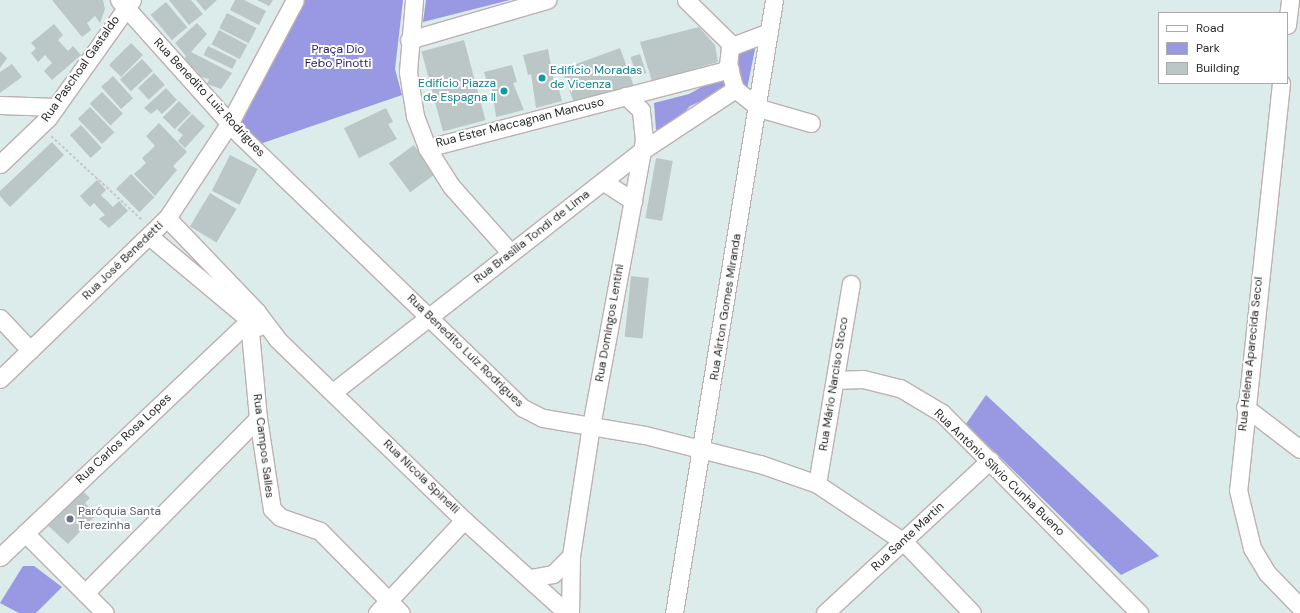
<!DOCTYPE html>
<meta charset="utf-8">
<style>
body{margin:0}
#map{position:relative;width:1300px;height:613px;overflow:hidden;background:#dcecea;font-family:"DM Sans",sans-serif}
div>[style]{position:absolute}
[style*='--x']{left:calc(var(--x)*1px);top:calc(var(--y)*1px);width:calc(var(--w)*1px);rotate:calc(var(--a)*1deg)}
.green>*{inset:0;background:#9899e2}
.building>*{inset:0;background:#bbc7c6;transform-origin:0 0}
.path>*{height:2px;margin-top:-1px;transform-origin:0;background:repeating-linear-gradient(90deg,#c8c8c8 0 3px,transparent 0 5px)}
.roads{filter:drop-shadow(1px 0 #bdb1b0) drop-shadow(-1px 0 #bdb1b0) drop-shadow(0 1px #bdb1b0) drop-shadow(0 -1px #bdb1b0)}
.minor>*{height:17px;margin:-8.5px;padding:0 8.5px;transform-origin:8.5px;border-radius:8.5px;background:#fff}
.dots>*{width:11px;height:11px;translate:-50% -50%;box-sizing:border-box;border:2px solid #fff;border-radius:50%}
span{translate:-50% -50%;white-space:nowrap;text-align:center;line-height:1.15;-webkit-text-stroke:4px #fff;paint-order:stroke}
.park-label{font-size:12px;color:#241b66}
.street-label{font-size:12px;color:#2a2a2a}
.culture-label{font-size:12px;color:#0d838f}
.left{translate:0 -50%;text-align:left}
.right{translate:-100% -50%;text-align:right}
.worship-label{font-size:12px;color:#5b616d}
.legend{position:absolute;left:1158px;top:12px;width:130px;height:72px;box-sizing:border-box;background:#fff;border:1px solid #aaa;margin:0;padding:5px 7px;list-style:none;font-size:12px;color:#2a2a2a}
.legend li{display:flex;align-items:center;gap:8px;height:20px}
.legend b{width:20px;border:1px solid #aaa}
</style>
<div id="map">
<div class="green">
<div style="clip-path:polygon(302px 0,403px 0,395px 69px,402px 95px,260px 144px,241px 124px)"></div>
<div style="clip-path:polygon(426px 0,510px 0,423px 22px)"></div>
<div style="clip-path:polygon(756px 44px,747px 89px,738px 86px,739px 48px)"></div>
<div style="clip-path:polygon(723px 75px,728px 89px,690px 106px,673px 124px,656px 130px,654px 103px,689px 94px)"></div>
<div style="clip-path:polygon(986px 395px,1159px 556px,1121px 575px,966px 424px)"></div>
<div style="clip-path:polygon(23px 566px,34px 566px,62px 587px,36px 613px,19px 613px,0 603px)"></div>
</div>
<div class="building">
<div style="clip-path:polygon(52px 0,103px 0,105px 9px,100px 23px,95px 16px,87px 23px,91px 30px,82px 37px)"></div>
<div style="clip-path:polygon(169px 0,191px 0,203px 14px,189px 25px)"></div>
<div style="clip-path:polygon(196px 0,217px 0,205px 11px)"></div>
<div style="clip-path:polygon(235px 0,244px 0,266px 11px,259px 25px,230px 10px)"></div>
<div style="clip-path:polygon(257px 0,273px 0,269px 6px)"></div>
<div style="left:166px;top:2px;width:33px;height:20px;rotate:50deg"></div>
<div style="left:227px;top:13px;width:33px;height:17px;rotate:27deg"></div>
<div style="clip-path:polygon(197px 23px,207px 34px,191px 52px,232px 73px,221px 89px,207px 84px,209px 79px,197px 76px,198px 72px,184px 60px,186px 56px,175px 43px)"></div>
<div style="clip-path:polygon(54px 24px,63px 35px,58px 40px,68px 51px,73px 46px,81px 55px,52px 80px,44px 71px,52px 63px,45px 55px,38px 62px,31px 53px,36px 48px,31px 43px)"></div>
<div style="clip-path:polygon(699px 27px,715px 45px,718px 62px,652px 81px,640px 42px)"></div>
<div style="left:219px;top:30px;width:32px;height:16px;rotate:28deg"></div>
<div style="left:464px;top:40px;width:83px;height:44px;rotate:75deg"></div>
<div style="left:131px;top:43px;width:17px;height:31px;rotate:45deg"></div>
<div style="left:208px;top:46px;width:32px;height:10px;rotate:26deg"></div>
<div style="left:620px;top:48px;width:40px;height:62px;rotate:70deg"></div>
<div style="clip-path:polygon(548px 49px,554px 82px,557px 82px,562px 101px,536px 108px,531px 74px,528px 75px,523px 55px)"></div>
<div style="clip-path:polygon(0 51px,7px 58px,0 68px)"></div>
<div style="left:640px;top:54px;width:20px;height:10px;rotate:72deg"></div>
<div style="left:142px;top:59px;width:16px;height:30px;rotate:47deg"></div>
<div style="clip-path:polygon(12px 64px,22px 77px,0 93px,0 72px)"></div>
<div style="clip-path:polygon(512px 65px,517px 82px,513px 83px,524px 110px,496px 117px,492px 88px,489px 89px,484px 72px)"></div>
<div style="left:154px;top:73px;width:16px;height:22px;rotate:47deg"></div>
<div style="left:113px;top:76px;width:30px;height:16px;rotate:48deg"></div>
<div style="clip-path:polygon(166px 88px,177px 100px,162px 114px,157px 109px,151px 114px,144px 108px)"></div>
<div style="left:102px;top:92px;width:30px;height:17px;rotate:46deg"></div>
<div style="left:179px;top:101px;width:17px;height:23px;rotate:45deg"></div>
<div style="left:90px;top:107px;width:35px;height:17px;rotate:46deg"></div>
<div style="clip-path:polygon(386px 108px,393px 122px,388px 124px,397px 139px,359px 158px,344px 128px)"></div>
<div style="clip-path:polygon(192px 114px,205px 126px,185px 148px,178px 141px,183px 135px,177px 130px)"></div>
<div style="clip-path:polygon(159px 123px,187px 152px,173px 166px,177px 170px,155px 196px,134px 174px,146px 163px,142px 158px,155px 146px,146px 136px)"></div>
<div style="left:81px;top:125px;width:31px;height:15px;rotate:48deg"></div>
<div style="clip-path:polygon(52px 142px,64px 155px,10px 207px,0 196px,0 191px)"></div>
<div style="left:414px;top:145px;width:36px;height:31px;rotate:54deg"></div>
<div style="left:230px;top:155px;width:31px;height:40px;rotate:27deg"></div>
<div style="left:656px;top:158px;width:17px;height:61px;rotate:10deg"></div>
<div style="left:131px;top:174px;width:33px;height:21px;rotate:45deg"></div>
<div style="clip-path:polygon(97px 180px,106px 190px,101px 195px,113px 207px,119px 201px,128px 211px,109px 228px,99px 219px,105px 215px,94px 203px,90px 207px,80px 196px)"></div>
<div style="left:210px;top:193px;width:31px;height:39px;rotate:31deg"></div>
<div style="left:631px;top:276px;width:18px;height:61px;rotate:6deg"></div>
<div style="clip-path:polygon(79px 487px,90px 498px,85px 503px,96px 515px,68px 544px,44px 522px)"></div>
</div>
<div class="path">
<div style="--x:51;--y:136;--w:125;--a:42.7"></div>
</div>
<div class="roads">
<div class="minor">
<div style="--x:119;--y:0;--w:181;--a:48.1"></div>
<div style="--x:240;--y:135;--w:393;--a:44"></div>
<div style="--x:523;--y:408;--w:22;--a:27"></div>
<div style="--x:543;--y:418;--w:103;--a:9.5"></div>
<div style="--x:645;--y:435;--w:119;--a:14.2"></div>
<div style="--x:760;--y:464;--w:60;--a:19.3"></div>
<div style="--x:817;--y:484;--w:105;--a:33.7"></div>
<div style="--x:904;--y:542;--w:98;--a:46.2"></div>
<div style="--x:414;--y:0;--w:72;--a:94.8"></div>
<div style="--x:408;--y:72;--w:45;--a:81"></div>
<div style="--x:415;--y:116;--w:34;--a:69"></div>
<div style="--x:427;--y:148;--w:45;--a:57.7"></div>
<div style="--x:451;--y:186;--w:87;--a:48.3"></div>
<div style="--x:686;--y:0;--w:64;--a:44.4"></div>
<div style="--x:1287;--y:25;--w:25;--a:-83"></div>
<div style="--x:769;--y:32;--w:42;--a:159"></div>
<div style="--x:730;--y:47;--w:18;--a:96"></div>
<div style="--x:728;--y:65;--w:25;--a:74"></div>
<div style="--x:735;--y:89;--w:31;--a:38"></div>
<div style="--x:759;--y:108;--w:54;--a:16.1"></div>
<div style="--x:409;--y:40;--w:144;--a:-16.2"></div>
<div style="--x:1281;--y:83;--w:409;--a:96"></div>
<div style="--x:1238;--y:490;--w:60;--a:76.4"></div>
<div style="--x:1252;--y:548;--w:29;--a:59"></div>
<div style="--x:1267;--y:573;--w:47;--a:45.9"></div>
<div style="--x:0;--y:105;--w:56;--a:2"></div>
<div style="--x:427;--y:148;--w:313;--a:-14.6"></div>
<div style="--x:0;--y:164;--w:66;--a:-43.8"></div>
<div style="--x:48;--y:118;--w:145;--a:-54.6"></div>
<div style="--x:604;--y:182;--w:35;--a:33"></div>
<div style="--x:167;--y:218;--w:130;--a:46.2"></div>
<div style="--x:257;--y:312;--w:34;--a:53"></div>
<div style="--x:277;--y:339;--w:260;--a:44.1"></div>
<div style="--x:464;--y:520;--w:139;--a:42.1"></div>
<div style="--x:149;--y:236;--w:142;--a:39.9"></div>
<div style="--x:257;--y:312;--w:12;--a:132"></div>
<div style="--x:249;--y:321;--w:97;--a:84.7"></div>
<div style="--x:258;--y:418;--w:92;--a:81.3"></div>
<div style="--x:272;--y:509;--w:11;--a:45"></div>
<div style="--x:280;--y:517;--w:42;--a:19.3"></div>
<div style="--x:320;--y:531;--w:115;--a:45.4"></div>
<div style="--x:0;--y:318;--w:44;--a:46.8"></div>
<div style="--x:0;--y:379;--w:232;--a:-44"></div>
<div style="--x:167;--y:218;--w:113;--a:-56.6"></div>
<div style="--x:229;--y:124;--w:140;--a:-62"></div>
<div style="--x:835;--y:380;--w:28;--a:-2"></div>
<div style="--x:863;--y:379;--w:38;--a:14"></div>
<div style="--x:900;--y:388;--w:49;--a:30.8"></div>
<div style="--x:942;--y:413;--w:281;--a:45.4"></div>
<div style="--x:333;--y:392;--w:393;--a:-38"></div>
<div style="--x:643;--y:150;--w:110;--a:-33.5"></div>
<div style="--x:1245;--y:407;--w:69;--a:37.4"></div>
<div style="--x:817;--y:484;--w:203;--a:-80.4"></div>
<div style="--x:25;--y:533;--w:113;--a:45"></div>
<div style="--x:0;--y:557;--w:343;--a:-43.5"></div>
<div style="--x:530;--y:578;--w:23;--a:-10"></div>
<div style="--x:553;--y:574;--w:25;--a:-45"></div>
<div style="--x:85;--y:593;--w:246;--a:-45.3"></div>
<div style="--x:377;--y:613;--w:127;--a:-46.9"></div>
<div style="--x:570;--y:613;--w:57;--a:-89"></div>
<div style="--x:571;--y:556;--w:132;--a:-81.3"></div>
<div style="--x:591;--y:426;--w:291;--a:-79.5"></div>
<div style="--x:644;--y:140;--w:30;--a:-96"></div>
<div style="--x:641;--y:110;--w:21;--a:-137"></div>
<div style="--x:674;--y:613;--w:621;--a:-80.73"></div>
<div style="--x:825;--y:613;--w:225;--a:-42.8"></div>
</div>
</div>
<div class="dots">
<div style="left:542px;top:78px;background:#0f9aa8"></div>
<div style="left:504px;top:91px;background:#0f9aa8"></div>
<div style="left:70px;top:519px;background:#6b7280"></div>
</div>
<div class="park-label">
<span style="left:338px;top:57px">Praça Dio<br>Febo Pinotti</span>
</div>
<div class="street-label">
<span style="left:81px;top:69px;rotate:-55deg">Rua Paschoal Gastaldo</span>
<span style="left:209px;top:98px;rotate:47deg">Rua Benedito Luiz Rodrigues</span>
<span style="left:520px;top:123px;rotate:-14deg">Rua Ester Maccagnan Mancuso</span>
<span style="left:532px;top:237px;rotate:-38deg">Rua Brasília Tondi de Lima</span>
<span style="left:123px;top:261px;rotate:-44deg">Rua José Benedetti</span>
<span style="left:726px;top:307px;rotate:-81deg">Rua Aírton Gomes Miranda</span>
<span style="left:610px;top:323px;rotate:-80deg">Rua Domingos Lentini</span>
<span style="left:465px;top:351px;rotate:44deg">Rua Benedito Luiz Rodrigues</span>
<span style="left:1251px;top:354px;rotate:-84deg">Rua Helena Aparecida Secol</span>
<span style="left:834px;top:384px;rotate:-81deg">Rua Mário Narciso Stoco</span>
<span style="left:124px;top:439px;rotate:-43deg">Rua Carlos Rosa Lopes</span>
<span style="left:263px;top:446px;rotate:83deg">Rua Campos Salles</span>
<span style="left:999px;top:473px;rotate:44deg">Rua Antônio Sílvio Cunha Bueno</span>
<span style="left:421px;top:477px;rotate:44deg">Rua Nicola Spinelli</span>
<span style="left:908px;top:537px;rotate:-43deg">Rua Sante Martin</span>
</div>
<div class="culture-label">
<span class="left" style="left:550px;top:78px">Edifício Moradas<br>de Vicenza</span>
<span class="right" style="left:496px;top:91px">Edifício Piazza<br>de Espagna ll</span>
</div>
<div class="worship-label">
<span class="left" style="left:78px;top:519px">Paróquia Santa<br>Terezinha</span>
</div>
<ul class="legend">
<li><b style="height:5px;background:#fff"></b>Road</li>
<li><b style="height:11px;background:#9899e2"></b>Park</li>
<li><b style="height:11px;background:#bbc7c6"></b>Building</li>
</ul>
</div>
